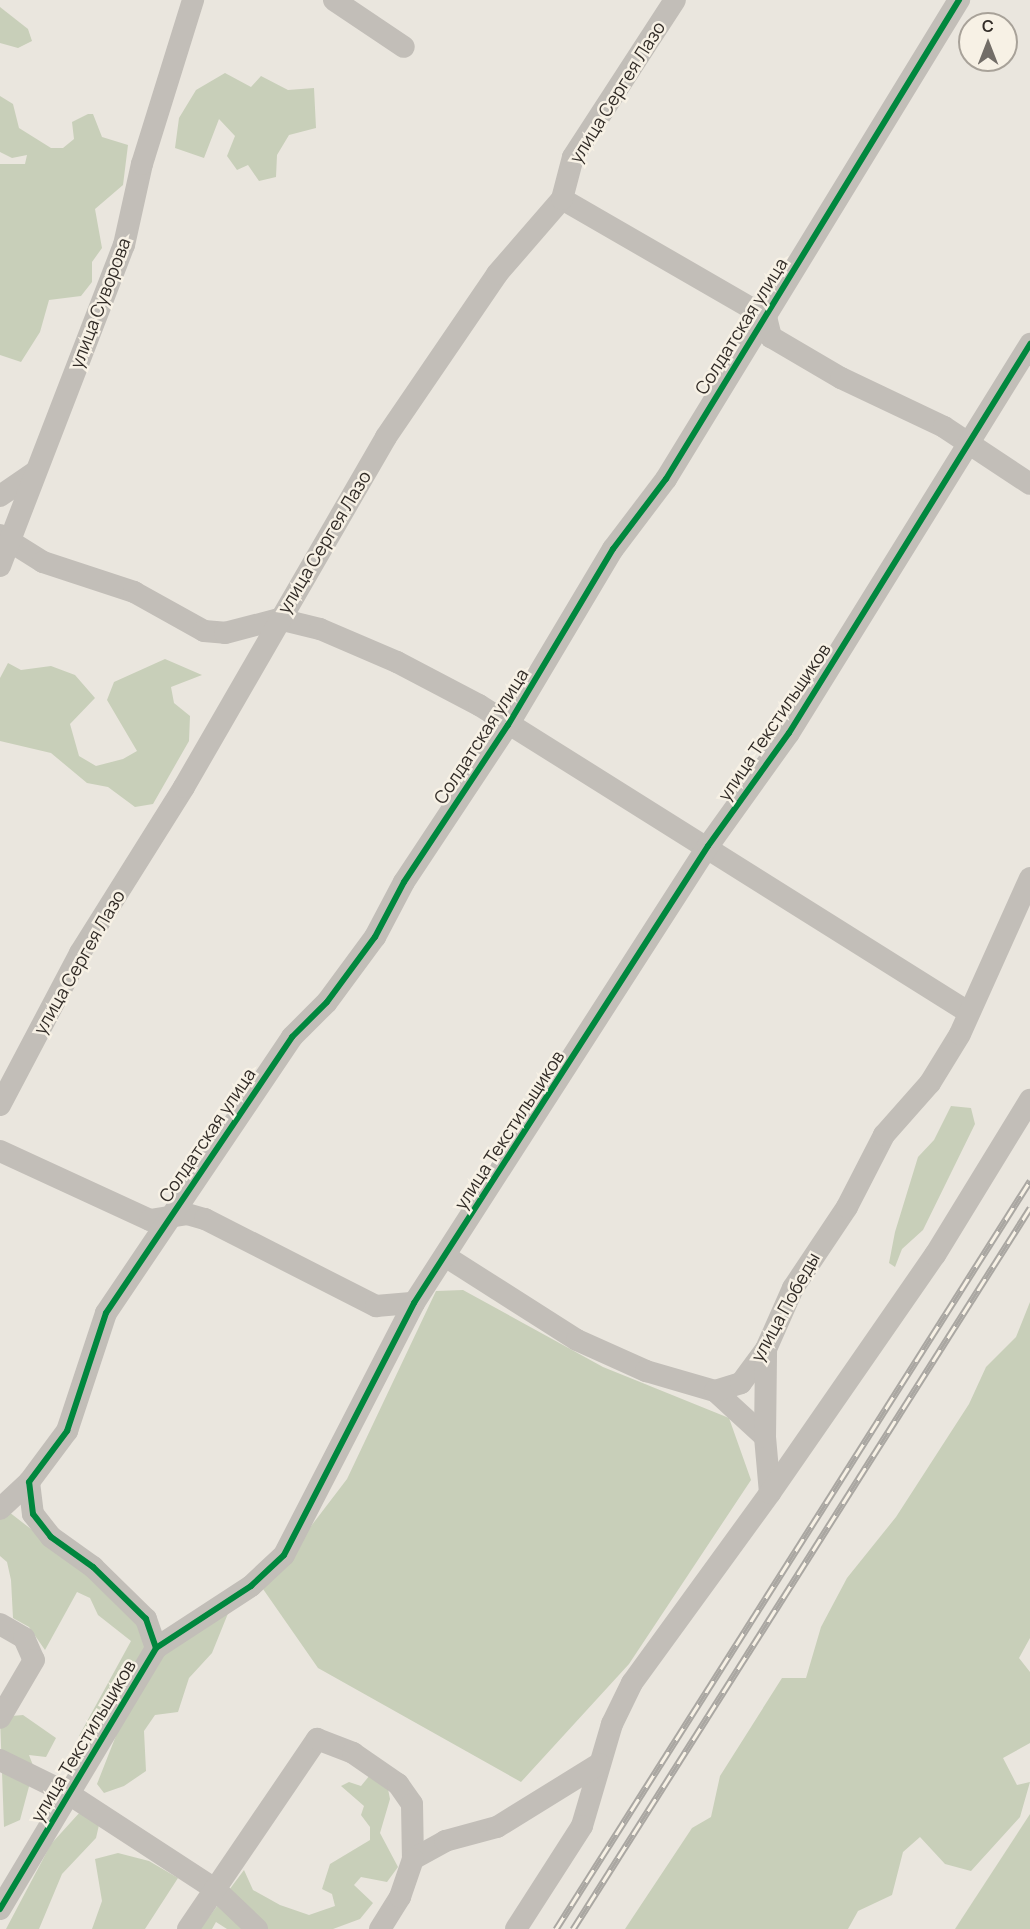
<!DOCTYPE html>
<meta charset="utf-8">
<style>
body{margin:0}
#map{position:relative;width:1030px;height:1929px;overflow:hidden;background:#eae6de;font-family:Manrope,sans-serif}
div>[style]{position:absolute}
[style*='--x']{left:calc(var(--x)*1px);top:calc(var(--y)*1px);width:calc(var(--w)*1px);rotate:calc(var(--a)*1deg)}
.green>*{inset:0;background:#c8cfb9}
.minor>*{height:22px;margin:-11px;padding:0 11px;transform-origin:11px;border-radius:11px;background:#c2beb8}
.rail>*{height:7px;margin-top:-3.5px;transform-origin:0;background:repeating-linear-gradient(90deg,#f7f1e5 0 14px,#aaa7a2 0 28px);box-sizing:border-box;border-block:2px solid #aaa7a2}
.cycleway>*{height:6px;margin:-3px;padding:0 3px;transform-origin:3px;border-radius:3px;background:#00873e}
span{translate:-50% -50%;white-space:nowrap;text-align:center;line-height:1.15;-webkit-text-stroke:5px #f7f1e5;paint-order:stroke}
.street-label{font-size:18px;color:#322c27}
.north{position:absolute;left:958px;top:12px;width:60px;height:60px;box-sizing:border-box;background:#f7f1e5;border:2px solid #a8a299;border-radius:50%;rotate:0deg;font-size:16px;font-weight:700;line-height:24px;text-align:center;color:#322c27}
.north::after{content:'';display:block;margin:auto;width:21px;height:27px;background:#726d67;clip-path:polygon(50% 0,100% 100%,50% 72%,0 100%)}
</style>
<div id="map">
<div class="green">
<div style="clip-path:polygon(0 7px,28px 29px,32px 41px,18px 48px,0 43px)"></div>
<div style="clip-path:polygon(225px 73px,251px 87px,261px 76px,288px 90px,314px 88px,316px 128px,289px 135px,277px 155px,276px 177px,259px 181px,248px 165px,237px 170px,227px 156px,235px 136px,219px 119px,204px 158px,175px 148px,179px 118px,196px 90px)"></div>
<div style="clip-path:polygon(0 96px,13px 104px,19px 128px,51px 148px,63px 148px,74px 139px,72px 122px,88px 114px,93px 114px,102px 137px,128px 145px,123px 185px,95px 209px,102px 248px,92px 262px,92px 282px,81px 296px,49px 300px,40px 332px,21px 362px,0 355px,0 164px,25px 164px,27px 155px,12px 158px,0 152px)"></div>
<div style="clip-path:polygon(165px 659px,202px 675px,171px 687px,174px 703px,190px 716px,189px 741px,153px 804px,135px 807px,108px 787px,87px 783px,51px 753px,0 741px,0 678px,8px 663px,21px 670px,51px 666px,75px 675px,95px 698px,70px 724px,79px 756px,96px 766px,123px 759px,137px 751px,107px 700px,114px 682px)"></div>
<div style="clip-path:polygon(951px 1106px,971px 1108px,975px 1124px,923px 1230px,902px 1249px,895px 1267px,889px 1263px,895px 1232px,918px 1157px,934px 1140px)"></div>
<div style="clip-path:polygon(463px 1290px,603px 1367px,729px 1418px,751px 1480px,629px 1664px,521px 1782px,318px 1668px,263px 1589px,347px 1479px,436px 1291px)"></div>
<div style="clip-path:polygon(1030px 1302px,1030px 1638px,1019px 1658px,1030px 1672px,1030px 1743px,1003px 1758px,1017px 1785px,1030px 1782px,1020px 1817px,971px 1871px,945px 1864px,920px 1837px,903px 1852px,892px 1895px,858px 1911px,848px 1929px,625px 1929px,692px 1828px,711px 1817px,720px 1776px,782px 1678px,806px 1678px,821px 1627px,847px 1578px,896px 1517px,969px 1404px,986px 1367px,1016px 1337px)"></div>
<div style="clip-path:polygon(0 1505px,112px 1592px,163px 1654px,229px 1611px,212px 1653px,189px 1678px,178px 1712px,155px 1715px,144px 1731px,146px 1771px,124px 1786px,104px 1793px,97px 1784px,119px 1728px,135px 1665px,131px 1661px,115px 1680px,104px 1718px,87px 1742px,79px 1736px,131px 1641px,98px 1615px,90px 1598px,77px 1592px,45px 1650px,29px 1627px,13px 1618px,11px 1580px,7px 1562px,0 1556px)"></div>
<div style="clip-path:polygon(23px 1715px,56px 1738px,46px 1757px,29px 1755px,34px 1768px,20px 1820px,4px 1827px,0 1717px)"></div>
<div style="clip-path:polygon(370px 1775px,387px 1784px,390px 1799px,380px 1833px,398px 1867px,387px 1882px,361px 1877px,354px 1885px,373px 1903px,360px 1919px,333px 1929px,227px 1929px,216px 1922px,212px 1929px,200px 1929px,244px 1870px,253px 1890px,280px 1905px,309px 1915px,335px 1906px,332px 1894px,322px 1889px,330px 1864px,370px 1840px,370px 1827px,361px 1815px,364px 1806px,341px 1786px,349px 1782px,361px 1786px)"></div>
<div style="clip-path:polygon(81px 1811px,99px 1825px,96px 1838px,62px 1874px,39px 1929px,6px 1929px,51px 1844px)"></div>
<div style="clip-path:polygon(1030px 1814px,1030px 1929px,955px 1929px)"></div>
<div style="clip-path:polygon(118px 1853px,149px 1861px,178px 1878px,145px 1929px,92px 1929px,102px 1901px,95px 1859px)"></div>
</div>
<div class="minor">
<div style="--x:334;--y:0;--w:84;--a:33.9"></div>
<div style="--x:562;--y:199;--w:236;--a:30"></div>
<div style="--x:766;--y:317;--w:21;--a:76"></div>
<div style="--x:771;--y:337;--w:81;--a:30.4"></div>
<div style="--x:841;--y:378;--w:114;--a:25.4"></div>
<div style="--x:944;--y:427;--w:103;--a:33.5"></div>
<div style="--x:0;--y:496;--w:42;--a:-34.4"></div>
<div style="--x:0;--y:535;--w:51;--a:32.1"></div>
<div style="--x:43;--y:562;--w:96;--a:18.2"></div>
<div style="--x:134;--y:592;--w:80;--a:29.1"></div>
<div style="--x:204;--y:631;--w:21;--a:5"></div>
<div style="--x:225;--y:633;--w:56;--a:-14.5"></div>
<div style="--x:279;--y:619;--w:42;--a:13.7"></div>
<div style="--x:320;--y:629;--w:84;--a:23.2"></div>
<div style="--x:397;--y:662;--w:93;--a:27.7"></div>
<div style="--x:479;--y:705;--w:577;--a:32.12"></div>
<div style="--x:0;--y:566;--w:344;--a:-68.9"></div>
<div style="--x:124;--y:245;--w:83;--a:-77.5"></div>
<div style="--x:142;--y:164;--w:172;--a:-72.7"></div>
<div style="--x:0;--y:1105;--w:172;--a:-62.2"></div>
<div style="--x:80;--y:953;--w:196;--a:-57.9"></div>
<div style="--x:184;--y:787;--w:404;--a:-60"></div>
<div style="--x:386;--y:437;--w:197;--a:-55.7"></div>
<div style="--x:497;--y:274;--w:99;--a:-49.1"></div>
<div style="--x:562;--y:199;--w:43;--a:-75.3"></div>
<div style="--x:573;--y:157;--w:187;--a:-57"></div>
<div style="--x:0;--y:1151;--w:165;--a:24.7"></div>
<div style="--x:150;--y:1220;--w:37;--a:-9"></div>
<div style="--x:187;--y:1214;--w:19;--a:16"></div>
<div style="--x:205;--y:1219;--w:192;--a:27"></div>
<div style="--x:376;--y:1306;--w:38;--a:-5"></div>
<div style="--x:445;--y:1256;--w:156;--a:32.5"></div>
<div style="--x:577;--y:1340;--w:76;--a:24.2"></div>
<div style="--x:646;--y:1371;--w:72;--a:16.2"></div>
<div style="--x:715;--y:1391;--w:68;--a:42.6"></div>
<div style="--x:765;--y:1437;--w:56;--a:84.9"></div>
<div style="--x:770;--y:1493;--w:235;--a:126"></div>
<div style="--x:632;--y:1683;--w:46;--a:116"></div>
<div style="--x:612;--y:1724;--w:106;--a:106.4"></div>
<div style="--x:582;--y:1826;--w:122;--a:122.7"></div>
<div style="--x:715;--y:1391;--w:27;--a:-17"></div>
<div style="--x:741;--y:1383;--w:42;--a:-53.7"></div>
<div style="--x:766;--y:1349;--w:67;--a:-66.1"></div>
<div style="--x:793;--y:1288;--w:97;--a:-56.3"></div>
<div style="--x:847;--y:1207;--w:81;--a:-62.8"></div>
<div style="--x:884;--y:1135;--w:69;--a:-48.5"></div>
<div style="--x:930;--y:1083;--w:57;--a:-58.5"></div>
<div style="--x:960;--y:1034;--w:171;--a:-65.8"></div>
<div style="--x:765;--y:1437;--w:88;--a:-89.3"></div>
<div style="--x:29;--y:1482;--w:32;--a:83"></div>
<div style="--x:33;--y:1514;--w:29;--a:52"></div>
<div style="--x:51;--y:1537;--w:52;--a:35.5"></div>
<div style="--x:93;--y:1567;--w:74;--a:44.5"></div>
<div style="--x:146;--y:1619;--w:31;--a:71"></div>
<div style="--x:770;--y:1493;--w:290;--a:-55.3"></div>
<div style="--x:935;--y:1255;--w:182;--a:-58.5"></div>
<div style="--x:0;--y:1509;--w:40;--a:-43"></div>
<div style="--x:29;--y:1482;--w:64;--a:-53.3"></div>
<div style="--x:67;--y:1431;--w:124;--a:-71.7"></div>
<div style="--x:106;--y:1313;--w:333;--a:-56"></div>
<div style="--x:292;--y:1037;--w:49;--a:-45"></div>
<div style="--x:327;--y:1002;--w:81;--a:-53.6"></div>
<div style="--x:375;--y:937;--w:62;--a:-62.2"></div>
<div style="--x:404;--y:882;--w:188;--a:-56.5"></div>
<div style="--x:508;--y:725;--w:205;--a:-59.2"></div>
<div style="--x:613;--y:549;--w:88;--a:-52.9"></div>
<div style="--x:666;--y:479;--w:562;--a:-58.55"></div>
<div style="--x:0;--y:1624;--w:28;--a:30"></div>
<div style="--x:24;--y:1638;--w:24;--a:66"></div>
<div style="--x:34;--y:1660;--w:67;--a:120.4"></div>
<div style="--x:0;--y:1760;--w:77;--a:26.2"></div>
<div style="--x:69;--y:1794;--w:174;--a:33.1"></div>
<div style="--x:215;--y:1889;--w:58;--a:43.6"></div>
<div style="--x:0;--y:1909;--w:304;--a:-59.1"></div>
<div style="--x:156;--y:1648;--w:113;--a:-33.1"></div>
<div style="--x:251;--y:1586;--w:45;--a:-43.2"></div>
<div style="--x:284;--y:1555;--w:284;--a:-62.7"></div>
<div style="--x:414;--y:1303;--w:543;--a:-57.25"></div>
<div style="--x:708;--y:846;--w:139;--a:-54.4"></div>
<div style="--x:789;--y:733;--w:458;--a:-58.2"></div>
<div style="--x:188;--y:1929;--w:230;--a:-55.8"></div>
<div style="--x:317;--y:1739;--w:39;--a:21"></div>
<div style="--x:353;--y:1753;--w:55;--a:34.6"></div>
<div style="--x:398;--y:1784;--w:24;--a:55"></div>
<div style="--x:412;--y:1804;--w:55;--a:89"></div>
<div style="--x:413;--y:1859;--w:37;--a:-29"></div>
<div style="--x:445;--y:1841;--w:54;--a:-15.1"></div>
<div style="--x:497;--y:1827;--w:120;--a:-31.7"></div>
<div style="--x:380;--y:1929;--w:38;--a:-58"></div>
<div style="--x:400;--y:1897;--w:40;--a:-71.1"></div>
</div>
<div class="rail">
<div style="--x:556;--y:1929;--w:886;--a:-57.64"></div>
<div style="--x:573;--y:1929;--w:854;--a:-57.63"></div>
</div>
<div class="cycleway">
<div style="--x:156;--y:1648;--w:31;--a:-109"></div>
<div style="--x:146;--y:1619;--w:74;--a:-135.5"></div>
<div style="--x:93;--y:1567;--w:52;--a:-144.5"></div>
<div style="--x:51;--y:1537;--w:29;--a:-128"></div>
<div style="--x:33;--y:1514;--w:32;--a:-97"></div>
<div style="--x:29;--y:1482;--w:64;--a:-53.3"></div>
<div style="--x:67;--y:1431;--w:124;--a:-71.7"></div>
<div style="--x:106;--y:1313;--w:333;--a:-56"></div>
<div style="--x:292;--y:1037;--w:49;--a:-45"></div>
<div style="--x:327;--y:1002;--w:81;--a:-53.6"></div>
<div style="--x:375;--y:937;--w:62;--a:-62.2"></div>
<div style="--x:404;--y:882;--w:188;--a:-56.5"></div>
<div style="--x:508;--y:725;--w:205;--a:-59.2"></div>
<div style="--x:613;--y:549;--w:88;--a:-52.9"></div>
<div style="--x:666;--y:479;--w:562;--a:-58.55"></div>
<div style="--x:0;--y:1909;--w:304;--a:-59.1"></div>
<div style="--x:156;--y:1648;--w:113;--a:-33.1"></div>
<div style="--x:251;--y:1586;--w:45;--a:-43.2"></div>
<div style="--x:284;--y:1555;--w:284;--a:-62.7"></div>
<div style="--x:414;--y:1303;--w:543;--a:-57.25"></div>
<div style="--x:708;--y:846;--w:139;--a:-54.4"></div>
<div style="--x:789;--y:733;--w:458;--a:-58.2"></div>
</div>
<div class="street-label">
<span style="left:617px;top:92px;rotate:-58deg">улица Сергея Лазо</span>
<span style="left:100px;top:303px;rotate:-69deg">улица Суворова</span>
<span style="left:741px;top:326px;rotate:-58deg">Солдатская улица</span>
<span style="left:324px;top:542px;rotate:-59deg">улица Сергея Лазо</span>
<span style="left:774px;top:722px;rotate:-56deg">улица Текстильщиков</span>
<span style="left:481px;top:736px;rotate:-57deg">Солдатская улица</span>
<span style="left:79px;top:962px;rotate:-60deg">улица Сергея Лазо</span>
<span style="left:509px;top:1130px;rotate:-57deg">улица Текстильщиков</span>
<span style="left:207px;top:1135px;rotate:-56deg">Солдатская улица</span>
<span style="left:785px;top:1307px;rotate:-61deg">улица Победы</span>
<span style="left:83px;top:1741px;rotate:-59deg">улица Текстильщиков</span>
</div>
<div class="north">С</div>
</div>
